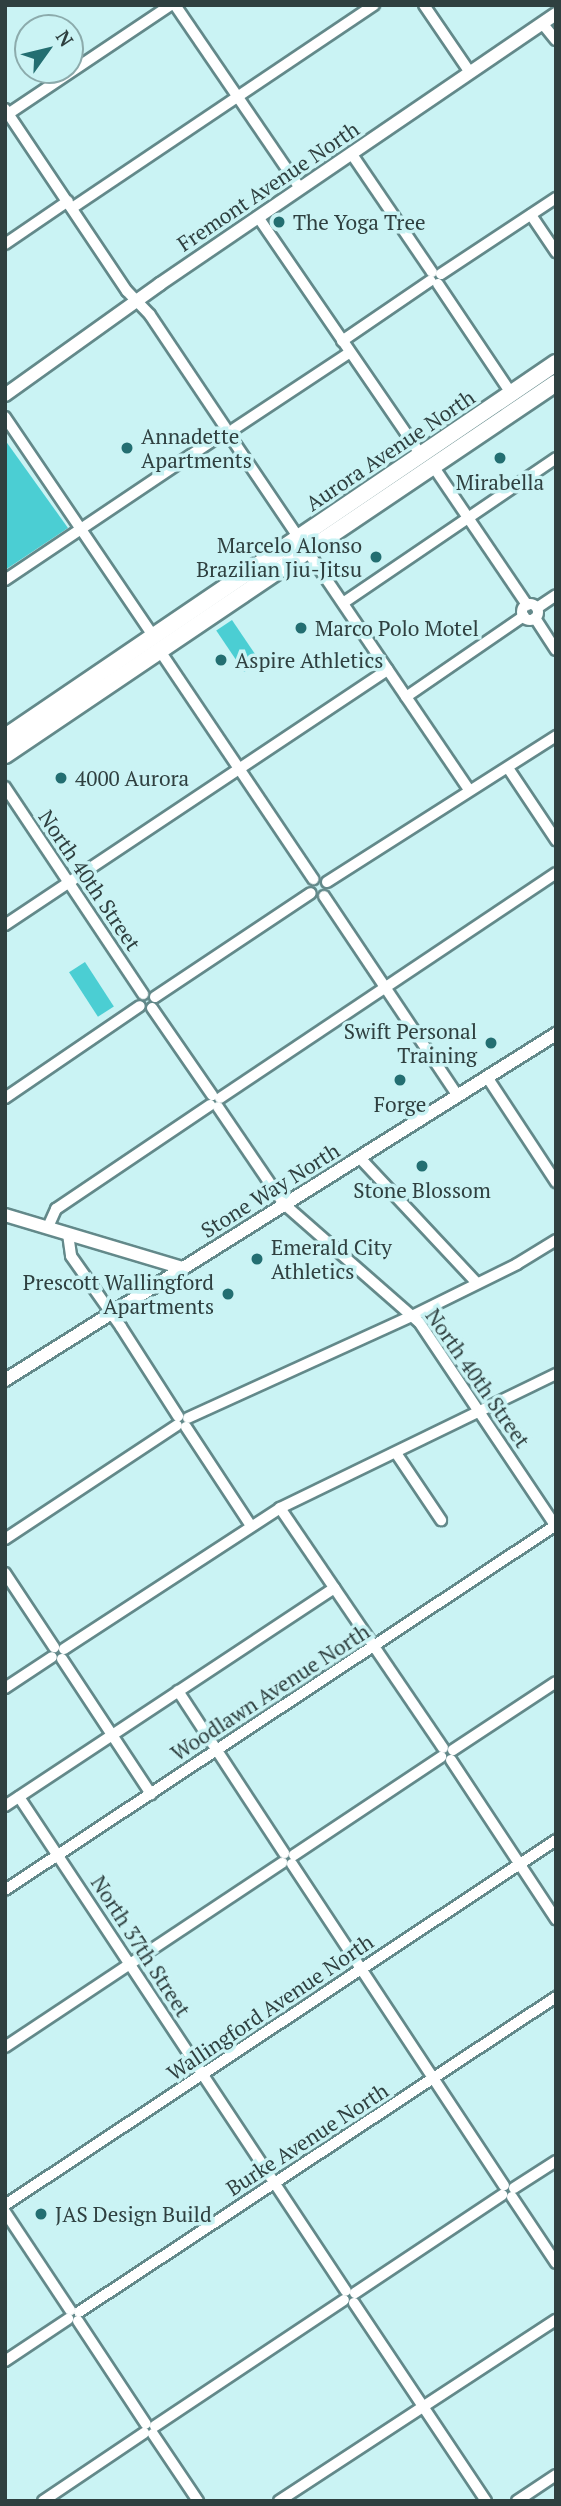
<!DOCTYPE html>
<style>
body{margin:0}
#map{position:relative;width:561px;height:2506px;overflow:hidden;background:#caf3f4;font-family:"PT Serif",serif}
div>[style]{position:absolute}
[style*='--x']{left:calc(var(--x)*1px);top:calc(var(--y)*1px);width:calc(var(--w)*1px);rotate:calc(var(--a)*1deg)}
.green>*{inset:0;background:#4bced3;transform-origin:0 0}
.roads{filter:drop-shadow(2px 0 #63898a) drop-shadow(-2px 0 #63898a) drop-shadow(0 2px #63898a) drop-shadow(0 -2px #63898a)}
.minor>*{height:10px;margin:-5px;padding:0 5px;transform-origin:5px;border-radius:5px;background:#fff}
.minor>.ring{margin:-5px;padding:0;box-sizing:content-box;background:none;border:10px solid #fff;border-radius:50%}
.major>*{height:12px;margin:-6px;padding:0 6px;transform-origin:6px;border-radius:6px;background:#fff}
.highway>*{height:16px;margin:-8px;padding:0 8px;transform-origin:8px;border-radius:8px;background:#fff}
.dots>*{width:19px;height:19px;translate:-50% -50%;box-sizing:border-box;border:4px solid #caf3f4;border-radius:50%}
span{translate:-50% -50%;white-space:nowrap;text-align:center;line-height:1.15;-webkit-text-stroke:7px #caf3f4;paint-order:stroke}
.street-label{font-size:21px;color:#2f4040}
.poi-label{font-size:21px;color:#2f4040}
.left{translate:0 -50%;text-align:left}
.right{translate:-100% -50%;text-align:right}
.frame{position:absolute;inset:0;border:7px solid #2f4040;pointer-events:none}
.north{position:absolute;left:14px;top:14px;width:70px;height:70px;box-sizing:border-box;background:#caf3f4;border:2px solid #8cabac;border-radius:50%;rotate:56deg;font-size:19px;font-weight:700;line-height:28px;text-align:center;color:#2f4040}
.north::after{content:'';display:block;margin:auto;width:24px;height:32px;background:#236e71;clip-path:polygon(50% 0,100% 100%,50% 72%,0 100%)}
</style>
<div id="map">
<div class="green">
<div style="clip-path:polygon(5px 440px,68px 528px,5px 570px)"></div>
<div style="left:232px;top:620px;width:50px;height:19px;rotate:56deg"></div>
<div style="left:85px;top:962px;width:53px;height:19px;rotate:57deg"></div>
</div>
<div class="roads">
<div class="minor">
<div style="--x:175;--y:5;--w:222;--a:55.7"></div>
<div style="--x:424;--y:5;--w:80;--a:55.7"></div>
<div style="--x:542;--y:23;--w:22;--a:51"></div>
<div style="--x:5;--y:109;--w:219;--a:56.2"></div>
<div style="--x:127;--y:291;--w:33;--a:46"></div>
<div style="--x:150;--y:315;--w:135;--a:56.2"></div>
<div style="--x:8;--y:114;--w:196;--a:-33.8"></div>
<div style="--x:351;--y:153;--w:144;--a:55.8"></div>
<div style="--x:72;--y:208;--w:364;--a:-33.9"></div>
<div style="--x:531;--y:215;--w:45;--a:56"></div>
<div style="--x:258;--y:217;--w:288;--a:55.6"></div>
<div style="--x:5;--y:244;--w:76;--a:-34.3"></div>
<div style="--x:441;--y:274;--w:138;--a:-33.5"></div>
<div style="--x:438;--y:284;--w:131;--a:56.2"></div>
<div style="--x:342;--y:341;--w:107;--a:-34.3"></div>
<div style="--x:5;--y:417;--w:262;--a:55.9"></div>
<div style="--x:234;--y:429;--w:138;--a:-33.5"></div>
<div style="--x:232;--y:439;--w:118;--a:56"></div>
<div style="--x:433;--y:466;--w:168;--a:55.9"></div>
<div style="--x:308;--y:552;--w:287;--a:55.9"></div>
<div style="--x:5;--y:580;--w:260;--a:-33.9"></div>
<div style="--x:343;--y:603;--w:258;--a:-34.2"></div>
<div class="ring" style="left:522px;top:604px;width:6px;height:6px"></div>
<div style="--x:537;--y:608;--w:23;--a:-34"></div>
<div style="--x:535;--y:618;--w:38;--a:57"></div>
<div style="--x:160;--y:651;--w:275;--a:56.1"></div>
<div style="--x:406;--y:697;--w:143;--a:-34.5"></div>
<div style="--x:508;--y:768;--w:87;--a:56.3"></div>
<div style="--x:5;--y:787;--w:249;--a:56.3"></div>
<div style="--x:327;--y:882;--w:272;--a:-32.5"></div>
<div style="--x:324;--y:896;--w:239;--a:56.2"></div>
<div style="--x:5;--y:925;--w:460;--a:-33.7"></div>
<div style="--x:155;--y:997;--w:187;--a:-33.7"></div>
<div style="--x:152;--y:1008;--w:106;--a:55.4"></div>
<div style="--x:487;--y:1077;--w:126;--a:56.7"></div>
<div style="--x:5;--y:1098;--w:163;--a:-34.3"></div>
<div style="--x:220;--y:1098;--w:404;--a:-33.8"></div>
<div style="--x:218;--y:1107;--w:117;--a:55.8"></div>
<div style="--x:284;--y:1204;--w:179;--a:41.2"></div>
<div style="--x:419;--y:1322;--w:247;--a:56.2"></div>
<div style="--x:359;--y:1157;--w:173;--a:46.9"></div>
<div style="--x:48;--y:1227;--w:20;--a:-66"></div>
<div style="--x:56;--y:1209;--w:186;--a:-34"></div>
<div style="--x:68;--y:1234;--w:22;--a:82"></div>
<div style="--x:71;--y:1256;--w:87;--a:54.8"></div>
<div style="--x:121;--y:1327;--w:106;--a:57.4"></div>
<div style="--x:188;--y:1418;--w:246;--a:-24.5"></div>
<div style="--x:412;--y:1316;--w:117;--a:-26.3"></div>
<div style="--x:517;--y:1264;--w:46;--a:-31.6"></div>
<div style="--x:186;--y:1427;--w:118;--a:56.7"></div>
<div style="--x:396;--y:1453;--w:81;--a:56.1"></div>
<div style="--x:280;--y:1508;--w:290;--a:55.8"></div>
<div style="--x:5;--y:1539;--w:206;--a:-33.5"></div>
<div style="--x:5;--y:1573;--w:89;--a:56.5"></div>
<div style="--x:64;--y:1649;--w:258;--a:-33.1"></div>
<div style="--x:280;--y:1508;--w:307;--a:-25.9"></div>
<div style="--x:62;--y:1659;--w:162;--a:56.6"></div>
<div style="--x:5;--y:1688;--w:56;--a:-33.4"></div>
<div style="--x:178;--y:1691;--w:194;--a:56.8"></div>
<div style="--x:453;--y:1750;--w:123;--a:-33.4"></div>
<div style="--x:451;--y:1760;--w:191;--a:56.6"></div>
<div style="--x:19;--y:1797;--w:592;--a:56.5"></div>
<div style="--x:5;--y:1806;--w:395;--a:-33.5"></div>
<div style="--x:294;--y:1855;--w:177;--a:-33.7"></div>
<div style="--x:292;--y:1864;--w:385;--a:56.6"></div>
<div style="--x:5;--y:1890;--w:661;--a:-33.52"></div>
<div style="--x:5;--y:2047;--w:333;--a:-33.6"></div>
<div style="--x:514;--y:2188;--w:50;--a:-32.7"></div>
<div style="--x:512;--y:2197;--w:79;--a:56.3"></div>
<div style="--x:5;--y:2205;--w:661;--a:-33.52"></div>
<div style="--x:5;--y:2212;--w:118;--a:56.4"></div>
<div style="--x:355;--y:2293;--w:177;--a:-33.7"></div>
<div style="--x:354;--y:2303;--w:238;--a:56.3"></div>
<div style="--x:79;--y:2312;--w:572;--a:-33.44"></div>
<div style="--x:78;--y:2321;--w:123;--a:56.6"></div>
<div style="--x:5;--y:2361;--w:76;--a:-33.7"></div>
<div style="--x:155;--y:2426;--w:227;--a:-33.7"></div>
<div style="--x:153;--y:2434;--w:81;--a:56.1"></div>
<div style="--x:43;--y:2501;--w:122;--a:-34"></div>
<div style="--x:279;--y:2501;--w:331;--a:-33.2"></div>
<div style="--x:517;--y:2501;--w:47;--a:-33.7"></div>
</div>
<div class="major">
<div style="--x:5;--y:395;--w:191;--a:-35.6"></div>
<div style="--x:160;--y:284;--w:479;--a:-34.3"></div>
<div style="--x:5;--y:1215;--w:186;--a:16.6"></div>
<div style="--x:5;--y:1380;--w:651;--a:-32.13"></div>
</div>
<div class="highway">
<div style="--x:5;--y:737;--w:666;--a:-34.17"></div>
<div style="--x:5;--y:755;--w:665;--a:-34.02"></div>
</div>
</div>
<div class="dots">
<div style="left:279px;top:222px;background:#236e71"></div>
<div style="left:127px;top:448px;background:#236e71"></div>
<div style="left:500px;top:458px;background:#236e71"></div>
<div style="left:376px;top:557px;background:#236e71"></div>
<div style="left:301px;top:628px;background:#236e71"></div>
<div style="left:221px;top:660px;background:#236e71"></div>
<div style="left:61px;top:778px;background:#236e71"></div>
<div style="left:491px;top:1043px;background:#236e71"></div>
<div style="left:400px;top:1080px;background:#236e71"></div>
<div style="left:422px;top:1166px;background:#236e71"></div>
<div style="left:257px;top:1259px;background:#236e71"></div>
<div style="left:228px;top:1294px;background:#236e71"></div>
<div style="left:41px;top:2214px;background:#236e71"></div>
</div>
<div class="street-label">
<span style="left:268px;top:186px;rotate:-34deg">Fremont Avenue North</span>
<span style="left:390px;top:450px;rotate:-34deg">Aurora Avenue North</span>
<span style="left:90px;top:880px;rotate:56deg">North 40th Street</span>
<span style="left:270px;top:1190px;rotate:-32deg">Stone Way North</span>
<span style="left:478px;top:1378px;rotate:55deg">North 40th Street</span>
<span style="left:270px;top:1692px;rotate:-33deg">Woodlawn Avenue North</span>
<span style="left:141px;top:1946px;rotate:57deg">North 37th Street</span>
<span style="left:270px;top:2007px;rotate:-34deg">Wallingford Avenue North</span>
<span style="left:307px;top:2139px;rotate:-33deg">Burke Avenue North</span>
</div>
<div class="poi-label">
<span class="left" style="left:293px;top:222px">The Yoga Tree</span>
<span class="left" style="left:141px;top:448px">Annadette<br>Apartments</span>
<span style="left:500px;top:482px">Mirabella</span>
<span class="right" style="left:362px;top:557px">Marcelo Alonso<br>Brazilian Jiu-Jitsu</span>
<span class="left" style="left:315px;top:628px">Marco Polo Motel</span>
<span class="left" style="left:235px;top:660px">Aspire Athletics</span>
<span class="left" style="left:75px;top:778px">4000 Aurora</span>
<span class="right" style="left:477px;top:1043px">Swift Personal<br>Training</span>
<span style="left:400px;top:1104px">Forge</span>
<span style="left:422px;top:1190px">Stone Blossom</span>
<span class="left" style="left:271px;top:1259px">Emerald City<br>Athletics</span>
<span class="right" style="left:214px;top:1294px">Prescott Wallingford<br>Apartments</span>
<span class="left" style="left:55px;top:2214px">JAS Design Build</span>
</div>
<div class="frame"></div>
<div class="north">N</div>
</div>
